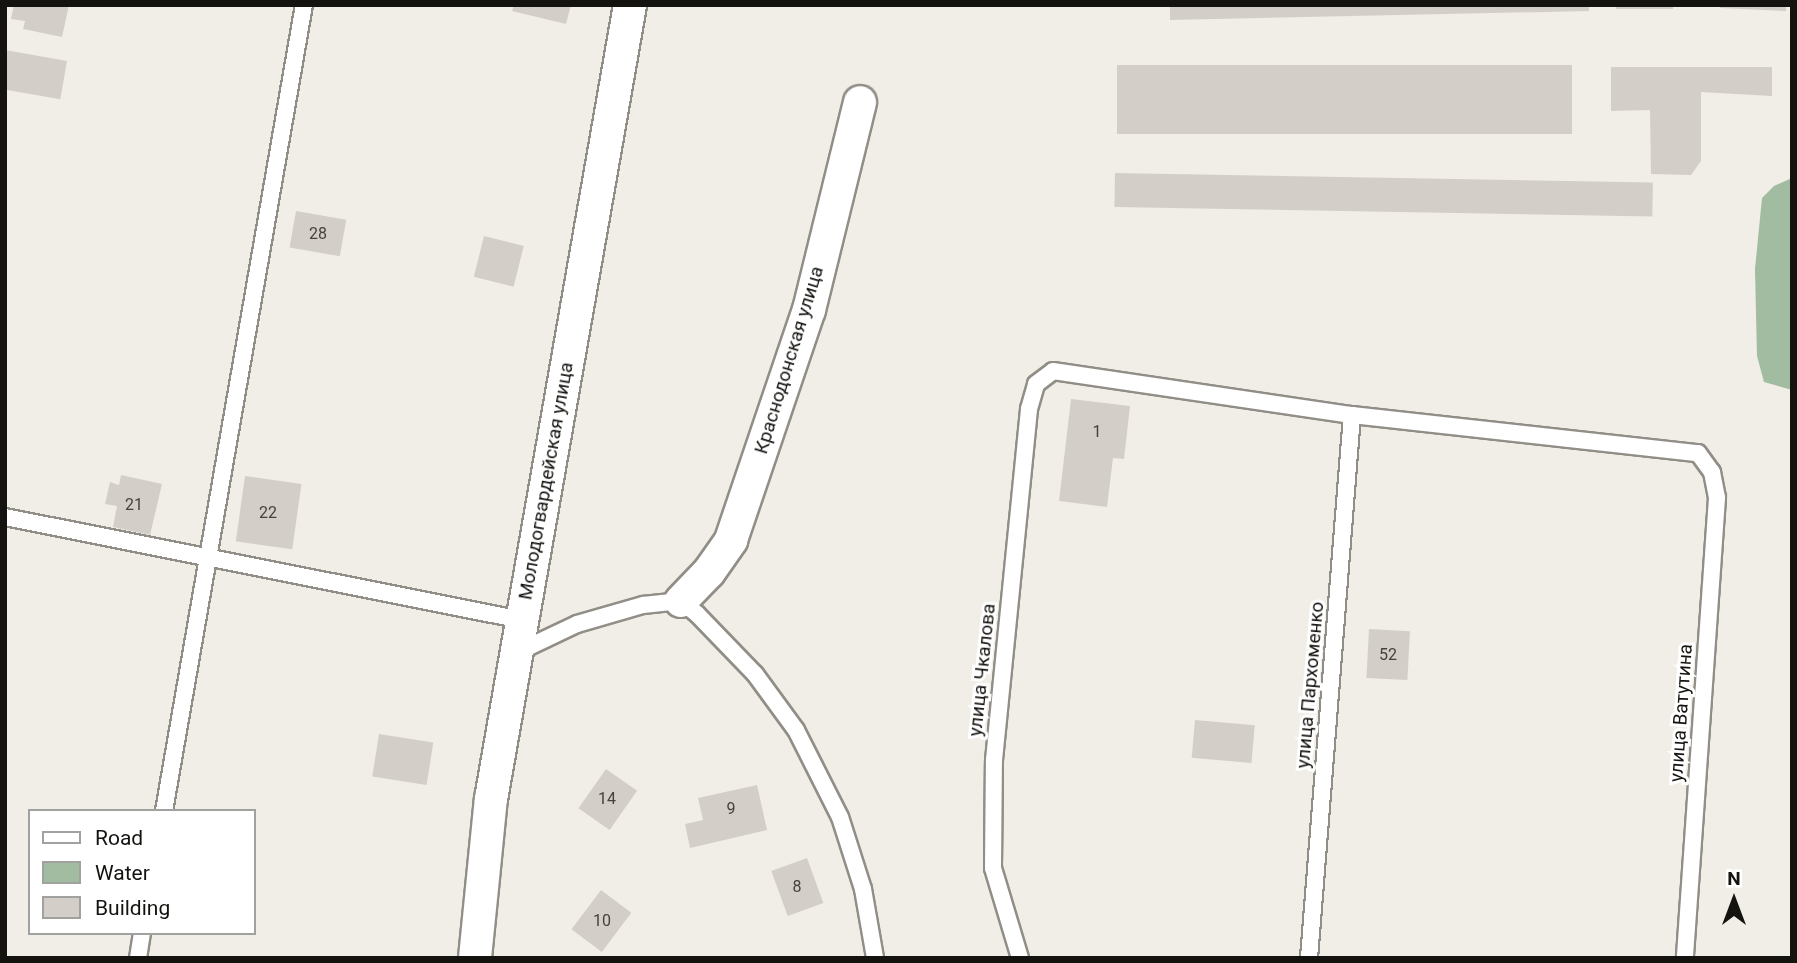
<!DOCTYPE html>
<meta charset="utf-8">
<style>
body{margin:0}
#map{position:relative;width:1797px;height:963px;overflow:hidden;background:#f1eee7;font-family:Roboto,sans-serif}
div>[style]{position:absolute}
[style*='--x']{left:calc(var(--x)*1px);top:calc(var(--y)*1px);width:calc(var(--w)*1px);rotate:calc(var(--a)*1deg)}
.water>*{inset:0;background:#a1bca0}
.building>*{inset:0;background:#d4cec9;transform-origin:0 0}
.roads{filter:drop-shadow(2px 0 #918e87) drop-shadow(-2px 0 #918e87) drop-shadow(0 2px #918e87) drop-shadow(0 -2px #918e87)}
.lane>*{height:16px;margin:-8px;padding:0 8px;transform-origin:8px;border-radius:8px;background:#fff}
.street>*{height:32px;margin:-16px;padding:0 16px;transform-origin:16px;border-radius:16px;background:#fff}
span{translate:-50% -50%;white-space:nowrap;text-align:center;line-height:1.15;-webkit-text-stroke:6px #fff;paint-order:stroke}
.number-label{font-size:16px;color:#44423e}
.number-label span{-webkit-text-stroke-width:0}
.street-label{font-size:19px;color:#141310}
.frame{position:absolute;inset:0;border:7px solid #141310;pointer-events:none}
.legend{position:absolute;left:28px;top:809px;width:228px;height:126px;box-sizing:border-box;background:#fff;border:2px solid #a1a19f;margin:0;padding:9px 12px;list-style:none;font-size:21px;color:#141310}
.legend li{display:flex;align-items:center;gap:14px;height:35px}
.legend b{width:35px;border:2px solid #a1a19f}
.north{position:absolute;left:1699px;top:865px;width:70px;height:70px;-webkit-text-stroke:5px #fff;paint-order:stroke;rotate:0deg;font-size:19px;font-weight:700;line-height:28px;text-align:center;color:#141310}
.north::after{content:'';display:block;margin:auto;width:24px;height:32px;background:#141310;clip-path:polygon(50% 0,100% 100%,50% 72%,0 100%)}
</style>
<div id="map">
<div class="water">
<div style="clip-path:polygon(1792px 178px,1792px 390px,1764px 382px,1757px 356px,1755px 269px,1762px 198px,1774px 186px)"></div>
</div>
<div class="building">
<div style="clip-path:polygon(14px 5px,69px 5px,62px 37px,23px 29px,25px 21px,11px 19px)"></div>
<div style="clip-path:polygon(514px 5px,571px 5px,566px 24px,512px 11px)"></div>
<div style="clip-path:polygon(1170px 5px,1589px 5px,1589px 11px,1170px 20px)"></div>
<div style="left:1616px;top:5px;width:57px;height:4px"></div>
<div style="clip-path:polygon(1721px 5px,1786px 5px,1786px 11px,1720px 8px)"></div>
<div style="left:5px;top:50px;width:63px;height:39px;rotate:10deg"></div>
<div style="left:1572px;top:65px;width:69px;height:455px;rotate:90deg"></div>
<div style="clip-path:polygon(1611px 67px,1772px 67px,1772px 96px,1701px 92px,1701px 161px,1691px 175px,1651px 174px,1650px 110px,1611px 111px)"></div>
<div style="left:1115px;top:173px;width:538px;height:34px;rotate:1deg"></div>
<div style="left:296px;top:211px;width:51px;height:37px;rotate:10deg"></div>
<div style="left:484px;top:236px;width:41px;height:42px;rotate:14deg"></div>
<div style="clip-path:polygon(1071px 399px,1130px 406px,1124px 459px,1113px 458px,1107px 507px,1059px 501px)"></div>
<div style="clip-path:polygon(121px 475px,162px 484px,150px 535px,113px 527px,117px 506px,105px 504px,110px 482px,119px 485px)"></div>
<div style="left:245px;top:476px;width:57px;height:66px;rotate:8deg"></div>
<div style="left:1369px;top:629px;width:41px;height:49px;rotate:3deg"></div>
<div style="left:1195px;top:720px;width:60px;height:38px;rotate:5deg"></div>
<div style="left:379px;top:734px;width:55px;height:43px;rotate:9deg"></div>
<div style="left:606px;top:769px;width:38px;height:48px;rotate:35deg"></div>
<div style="clip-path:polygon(757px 785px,767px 830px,690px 848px,685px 824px,703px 820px,698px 798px)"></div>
<div style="left:807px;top:858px;width:48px;height:38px;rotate:70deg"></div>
<div style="left:601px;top:890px;width:38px;height:49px;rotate:37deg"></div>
</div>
<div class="roads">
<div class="lane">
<div style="--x:5;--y:517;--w:527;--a:11.27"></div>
<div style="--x:518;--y:652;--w:65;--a:-25.4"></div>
<div style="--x:577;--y:624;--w:69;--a:-16.1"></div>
<div style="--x:643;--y:605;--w:38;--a:-6"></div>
<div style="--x:681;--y:601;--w:21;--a:39"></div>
<div style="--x:697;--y:614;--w:83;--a:46"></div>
<div style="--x:755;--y:674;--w:69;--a:53.8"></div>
<div style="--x:796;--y:730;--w:97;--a:63.2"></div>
<div style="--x:840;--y:817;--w:76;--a:72.3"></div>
<div style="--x:863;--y:889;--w:70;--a:80.1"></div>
<div style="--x:164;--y:811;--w:818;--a:-80.15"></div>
<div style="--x:138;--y:958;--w:25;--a:-81"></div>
<div style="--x:1020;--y:958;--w:94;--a:-106.7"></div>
<div style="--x:993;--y:868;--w:108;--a:-89.5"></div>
<div style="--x:994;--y:760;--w:353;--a:-84.3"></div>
<div style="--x:1029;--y:409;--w:26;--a:-74"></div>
<div style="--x:1036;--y:384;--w:21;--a:-37"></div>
<div style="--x:1053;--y:371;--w:302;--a:8.4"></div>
<div style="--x:1352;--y:415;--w:348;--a:6.3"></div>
<div style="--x:1698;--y:453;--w:24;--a:54"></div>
<div style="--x:1712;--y:472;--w:26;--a:79"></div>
<div style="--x:1717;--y:498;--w:461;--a:94"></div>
<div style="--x:1309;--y:958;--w:545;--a:-85.47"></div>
</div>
<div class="street">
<div style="--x:681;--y:601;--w:40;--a:-46"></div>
<div style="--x:709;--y:572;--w:39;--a:-55"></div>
<div style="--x:731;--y:540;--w:243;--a:-71.3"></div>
<div style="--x:809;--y:310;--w:214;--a:-76.2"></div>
<div style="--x:475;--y:958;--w:160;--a:-84.3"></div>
<div style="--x:491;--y:799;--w:806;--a:-80.07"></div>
</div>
</div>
<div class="number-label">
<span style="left:318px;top:234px">28</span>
<span style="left:1097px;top:432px">1</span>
<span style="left:134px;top:505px">21</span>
<span style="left:268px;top:513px">22</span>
<span style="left:1388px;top:655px">52</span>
<span style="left:607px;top:799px">14</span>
<span style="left:731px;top:809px">9</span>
<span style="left:797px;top:887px">8</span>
<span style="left:602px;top:921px">10</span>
</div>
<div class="street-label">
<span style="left:789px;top:360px;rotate:-73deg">Краснодонская улица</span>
<span style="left:546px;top:481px;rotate:-80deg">Молодогвардейская улица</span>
<span style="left:982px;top:670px;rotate:-84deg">улица Чкалова</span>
<span style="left:1310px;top:685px;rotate:-85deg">улица Пархоменко</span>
<span style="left:1681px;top:713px;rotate:-86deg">улица Ватутина</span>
</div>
<div class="frame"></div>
<ul class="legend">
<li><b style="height:9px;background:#fff"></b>Road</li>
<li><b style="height:19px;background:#a1bca0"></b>Water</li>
<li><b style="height:19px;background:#d4cec9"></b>Building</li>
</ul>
<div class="north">N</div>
</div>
